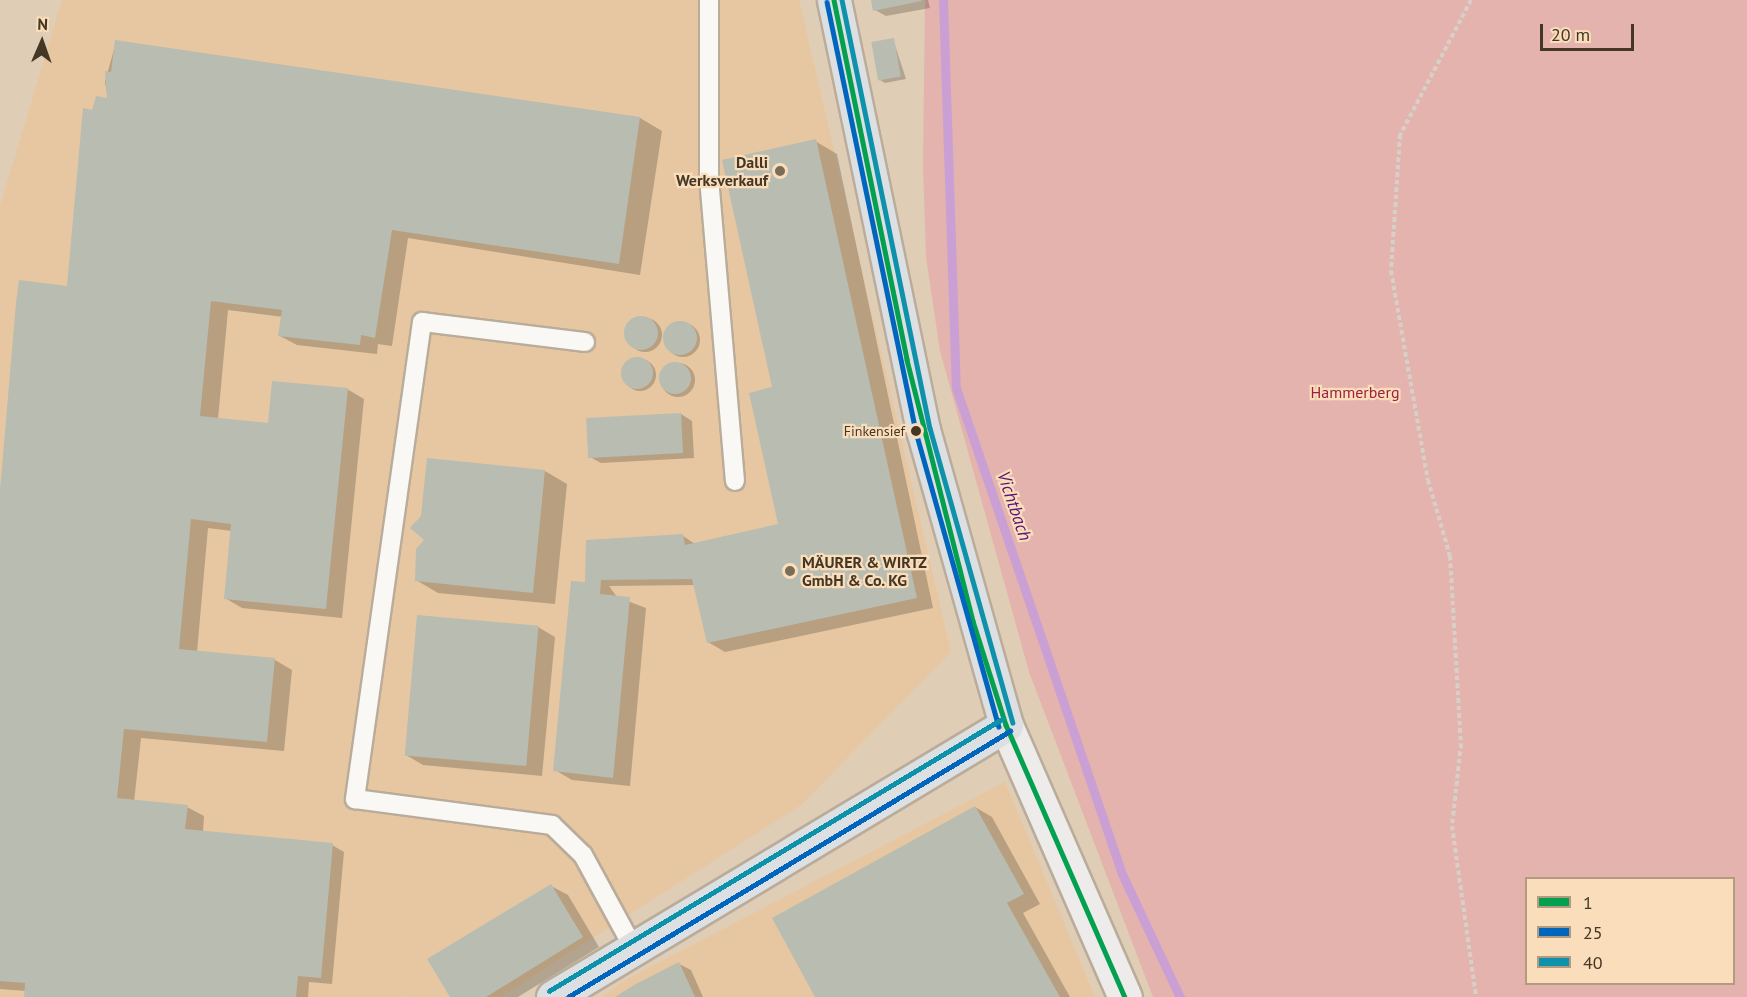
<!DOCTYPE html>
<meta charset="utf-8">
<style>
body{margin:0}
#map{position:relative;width:1747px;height:997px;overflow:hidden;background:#e0cdb5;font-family:"PT Sans",sans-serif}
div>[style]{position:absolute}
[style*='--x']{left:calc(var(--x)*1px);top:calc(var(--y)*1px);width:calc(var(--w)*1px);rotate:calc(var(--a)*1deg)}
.built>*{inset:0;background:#e6c7a1}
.green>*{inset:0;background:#e4b3ad}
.shadow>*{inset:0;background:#0003}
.round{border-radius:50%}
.stream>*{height:9px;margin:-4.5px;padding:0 4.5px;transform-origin:4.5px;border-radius:4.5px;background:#caa0d4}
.building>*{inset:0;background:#b8bcb1;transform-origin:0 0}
.path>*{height:4px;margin-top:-2px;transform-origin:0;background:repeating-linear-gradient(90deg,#d7d0c9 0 4.5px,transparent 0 7.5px)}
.roads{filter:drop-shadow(2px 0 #baac9a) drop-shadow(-2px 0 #baac9a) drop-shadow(0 2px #baac9a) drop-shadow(0 -2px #baac9a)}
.lane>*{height:18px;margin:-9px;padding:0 9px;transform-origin:9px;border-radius:9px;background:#faf8f4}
.secondary>*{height:33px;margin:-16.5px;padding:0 16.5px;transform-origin:16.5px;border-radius:16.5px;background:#edeceb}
.primary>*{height:33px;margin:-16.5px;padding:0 16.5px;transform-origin:16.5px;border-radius:16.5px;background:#dde0e2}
.bus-1>*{height:4.5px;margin:-2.25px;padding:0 2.25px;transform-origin:2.25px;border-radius:2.25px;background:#03a04f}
.bus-2>*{height:4.5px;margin:-2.25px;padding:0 2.25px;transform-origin:2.25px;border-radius:2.25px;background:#0065bd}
.bus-3>*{height:4.5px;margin:-2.25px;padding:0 2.25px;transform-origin:2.25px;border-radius:2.25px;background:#0e92ac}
.dots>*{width:16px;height:16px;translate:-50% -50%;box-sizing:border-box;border:3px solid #faddba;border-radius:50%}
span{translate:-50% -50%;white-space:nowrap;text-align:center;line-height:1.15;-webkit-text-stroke:4.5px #faddba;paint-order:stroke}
.bus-label{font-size:14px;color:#453725}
.right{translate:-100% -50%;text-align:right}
.poi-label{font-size:16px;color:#453725;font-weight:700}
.left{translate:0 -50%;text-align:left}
.park-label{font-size:16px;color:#9c1f40}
.water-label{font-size:18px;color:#5a167b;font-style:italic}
.legend{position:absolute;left:1525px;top:877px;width:210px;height:108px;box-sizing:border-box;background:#faddba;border:2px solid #b29b7e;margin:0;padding:8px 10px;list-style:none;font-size:18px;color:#453725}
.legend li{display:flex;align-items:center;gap:12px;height:30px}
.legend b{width:30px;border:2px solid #b29b7e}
.north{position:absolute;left:12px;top:12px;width:60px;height:60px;-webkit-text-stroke:4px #faddba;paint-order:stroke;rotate:2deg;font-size:16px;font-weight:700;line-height:24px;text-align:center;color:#453725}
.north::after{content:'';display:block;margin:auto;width:21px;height:27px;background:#453725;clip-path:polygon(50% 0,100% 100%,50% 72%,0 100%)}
.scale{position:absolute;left:1540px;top:24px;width:94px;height:27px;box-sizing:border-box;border:3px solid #453725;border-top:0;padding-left:8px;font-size:18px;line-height:21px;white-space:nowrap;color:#453725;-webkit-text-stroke:4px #faddba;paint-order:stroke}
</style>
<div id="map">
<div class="built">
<div style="clip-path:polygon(62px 0,799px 0,951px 652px,801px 805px,500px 997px,0 997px,0 206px)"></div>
<div style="clip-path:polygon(1005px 782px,1095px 997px,601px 997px,629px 978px)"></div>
</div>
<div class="green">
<div style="clip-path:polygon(evenodd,925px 0,1747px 0,1747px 997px,1153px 997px,1029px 672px,940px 351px,926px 257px,923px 166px,925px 0,1734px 878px,1734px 984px,1526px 984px,1526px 878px,1734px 878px)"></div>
</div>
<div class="shadow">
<div style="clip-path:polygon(873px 0,928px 0,930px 8px,886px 16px,875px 10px)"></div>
<div style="clip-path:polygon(893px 39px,906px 79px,885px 83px,880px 80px)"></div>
<div style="clip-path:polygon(116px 42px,640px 118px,662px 131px,640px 275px,408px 238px,392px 346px,378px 344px,377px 354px,297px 345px,280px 336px,283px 317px,228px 310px,218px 419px,269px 424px,347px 389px,364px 399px,342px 618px,242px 608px,225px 598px,232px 531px,208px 528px,197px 652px,275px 660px,292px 670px,284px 751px,141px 738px,134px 802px,187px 807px,204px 816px,203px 832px,332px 845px,344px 852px,332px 984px,309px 982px,308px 997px,26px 997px,26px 991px,0 989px,0 507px,68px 287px,93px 111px,108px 99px,105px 82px)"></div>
<div style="clip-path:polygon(815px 141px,837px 154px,933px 608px,725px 652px,708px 642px,695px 585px,609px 586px,617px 597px,646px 608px,630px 786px,572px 780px,555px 770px,572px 582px,586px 582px,683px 536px,695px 544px,780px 525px,777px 388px)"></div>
<div class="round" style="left:628px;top:318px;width:34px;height:34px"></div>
<div class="round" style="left:666px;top:323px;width:34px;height:34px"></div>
<div class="round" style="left:624px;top:359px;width:32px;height:32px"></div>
<div class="round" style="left:661px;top:363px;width:34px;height:34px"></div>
<div style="clip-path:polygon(681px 414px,692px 421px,694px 458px,601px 463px,590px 457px)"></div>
<div style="clip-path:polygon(545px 471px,567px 484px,555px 604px,438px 593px,416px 580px)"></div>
<div style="clip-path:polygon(538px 627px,555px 637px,542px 776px,423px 765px,406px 755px)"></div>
<div style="clip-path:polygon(975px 807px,992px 817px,1040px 904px,1023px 913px,1070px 997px,817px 997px)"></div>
<div style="clip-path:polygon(551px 886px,568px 895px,599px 947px,518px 997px,452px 997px)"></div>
<div style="clip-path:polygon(679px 964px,691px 970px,703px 997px,618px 997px)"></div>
</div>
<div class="stream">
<div style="--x:943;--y:0;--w:388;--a:88.1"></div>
<div style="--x:956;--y:388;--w:514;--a:71.14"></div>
<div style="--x:1122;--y:874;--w:136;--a:64.8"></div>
</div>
<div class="building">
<div style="clip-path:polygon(871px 0,921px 0,921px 1px,873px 11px)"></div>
<div style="left:894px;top:38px;width:39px;height:23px;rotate:80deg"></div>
<div style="clip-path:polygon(115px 40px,640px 117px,619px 264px,392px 230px,375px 338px,361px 335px,360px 345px,278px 336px,282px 310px,211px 301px,200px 416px,268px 423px,272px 381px,348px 388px,326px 609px,224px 599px,231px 524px,191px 519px,179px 649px,275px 658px,267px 742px,124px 729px,117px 798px,188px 805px,185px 829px,333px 843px,321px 978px,298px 976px,296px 997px,24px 997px,25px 983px,0 981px,0 490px,16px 303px,19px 280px,67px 286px,83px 108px,92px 110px,96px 96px,107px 98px,105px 71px,111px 72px)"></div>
<div style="clip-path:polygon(816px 139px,917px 598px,707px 643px,692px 579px,601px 580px,600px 594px,630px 597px,613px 778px,553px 771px,571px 581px,585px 582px,586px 540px,683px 534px,685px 545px,778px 524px,749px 393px,772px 387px,722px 160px)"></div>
<div class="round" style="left:624px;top:316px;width:34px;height:34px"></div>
<div class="round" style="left:663px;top:321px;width:34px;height:34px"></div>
<div class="round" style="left:621px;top:357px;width:32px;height:32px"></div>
<div class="round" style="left:659px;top:362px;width:32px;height:32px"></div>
<div style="left:681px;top:413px;width:40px;height:95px;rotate:87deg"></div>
<div style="clip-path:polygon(427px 458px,545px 470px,533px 593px,415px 581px,416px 549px,424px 540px,410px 528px,421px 516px)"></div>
<div style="left:417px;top:615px;width:122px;height:141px;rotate:5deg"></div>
<div style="clip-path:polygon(975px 806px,1024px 894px,1007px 903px,1060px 997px,815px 997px,772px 918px)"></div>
<div style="clip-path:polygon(551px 884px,583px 937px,486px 997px,450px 997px,427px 959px)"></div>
<div style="clip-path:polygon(679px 962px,695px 997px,615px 997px,634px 985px)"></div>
</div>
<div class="path">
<div style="--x:1471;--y:0;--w:153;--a:117.7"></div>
<div style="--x:1400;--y:135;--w:136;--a:93.8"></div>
<div style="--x:1391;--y:271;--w:212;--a:80"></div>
<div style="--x:1428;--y:480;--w:79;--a:73.9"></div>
<div style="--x:1450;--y:556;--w:188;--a:86.7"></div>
<div style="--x:1461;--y:744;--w:82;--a:96.3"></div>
<div style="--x:1452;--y:826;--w:173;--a:82"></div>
<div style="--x:405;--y:996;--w:1;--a:45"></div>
</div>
<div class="roads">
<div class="lane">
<div style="--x:709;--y:0;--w:178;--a:90"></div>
<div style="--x:709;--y:178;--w:304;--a:85.1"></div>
<div style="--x:585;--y:342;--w:164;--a:-173"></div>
<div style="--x:422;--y:322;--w:482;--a:98"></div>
<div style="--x:355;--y:799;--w:199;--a:7.5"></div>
<div style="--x:552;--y:825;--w:43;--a:44.1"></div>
<div style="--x:583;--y:855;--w:107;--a:61.5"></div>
</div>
<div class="secondary">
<div style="--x:1006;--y:725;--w:297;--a:66.4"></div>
</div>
<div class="primary">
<div style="--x:553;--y:997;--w:528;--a:-30.98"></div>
<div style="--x:1006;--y:725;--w:306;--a:-105.7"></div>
<div style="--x:923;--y:430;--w:439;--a:-101.7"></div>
</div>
</div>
<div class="bus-1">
<div style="--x:834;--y:0;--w:367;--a:78.5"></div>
<div style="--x:907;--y:360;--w:269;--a:75.8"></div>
<div style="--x:973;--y:621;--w:109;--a:72.4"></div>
<div style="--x:1006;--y:725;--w:297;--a:66.4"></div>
</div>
<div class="bus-2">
<div style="--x:827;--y:2;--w:439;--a:78.3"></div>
<div style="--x:916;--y:432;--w:306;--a:74.3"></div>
<div style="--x:568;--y:997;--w:516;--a:-31.04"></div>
</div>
<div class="bus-3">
<div style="--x:842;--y:0;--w:437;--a:78.4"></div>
<div style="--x:930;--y:428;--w:306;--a:74.3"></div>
<div style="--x:549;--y:991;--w:528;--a:-30.98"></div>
</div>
<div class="dots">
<div style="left:780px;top:171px;background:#7b6c57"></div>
<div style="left:916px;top:431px;background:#453725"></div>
<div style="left:790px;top:571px;background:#7b6c57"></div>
</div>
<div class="bus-label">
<span class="right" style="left:905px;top:431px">Finkensief</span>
</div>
<div class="poi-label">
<span class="right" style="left:768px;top:171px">Dalli<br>Werksverkauf</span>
<span class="left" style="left:802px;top:571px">MÄURER &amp; WIRTZ<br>GmbH &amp; Co. KG</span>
</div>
<div class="park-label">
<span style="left:1355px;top:392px">Hammerberg</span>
</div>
<div class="water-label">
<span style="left:1014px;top:506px;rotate:71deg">Vichtbach</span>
</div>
<ul class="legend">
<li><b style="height:8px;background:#03a04f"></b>1</li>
<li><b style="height:8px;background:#0065bd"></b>25</li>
<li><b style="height:8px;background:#0e92ac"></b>40</li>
</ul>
<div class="north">N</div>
<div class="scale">20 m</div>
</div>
